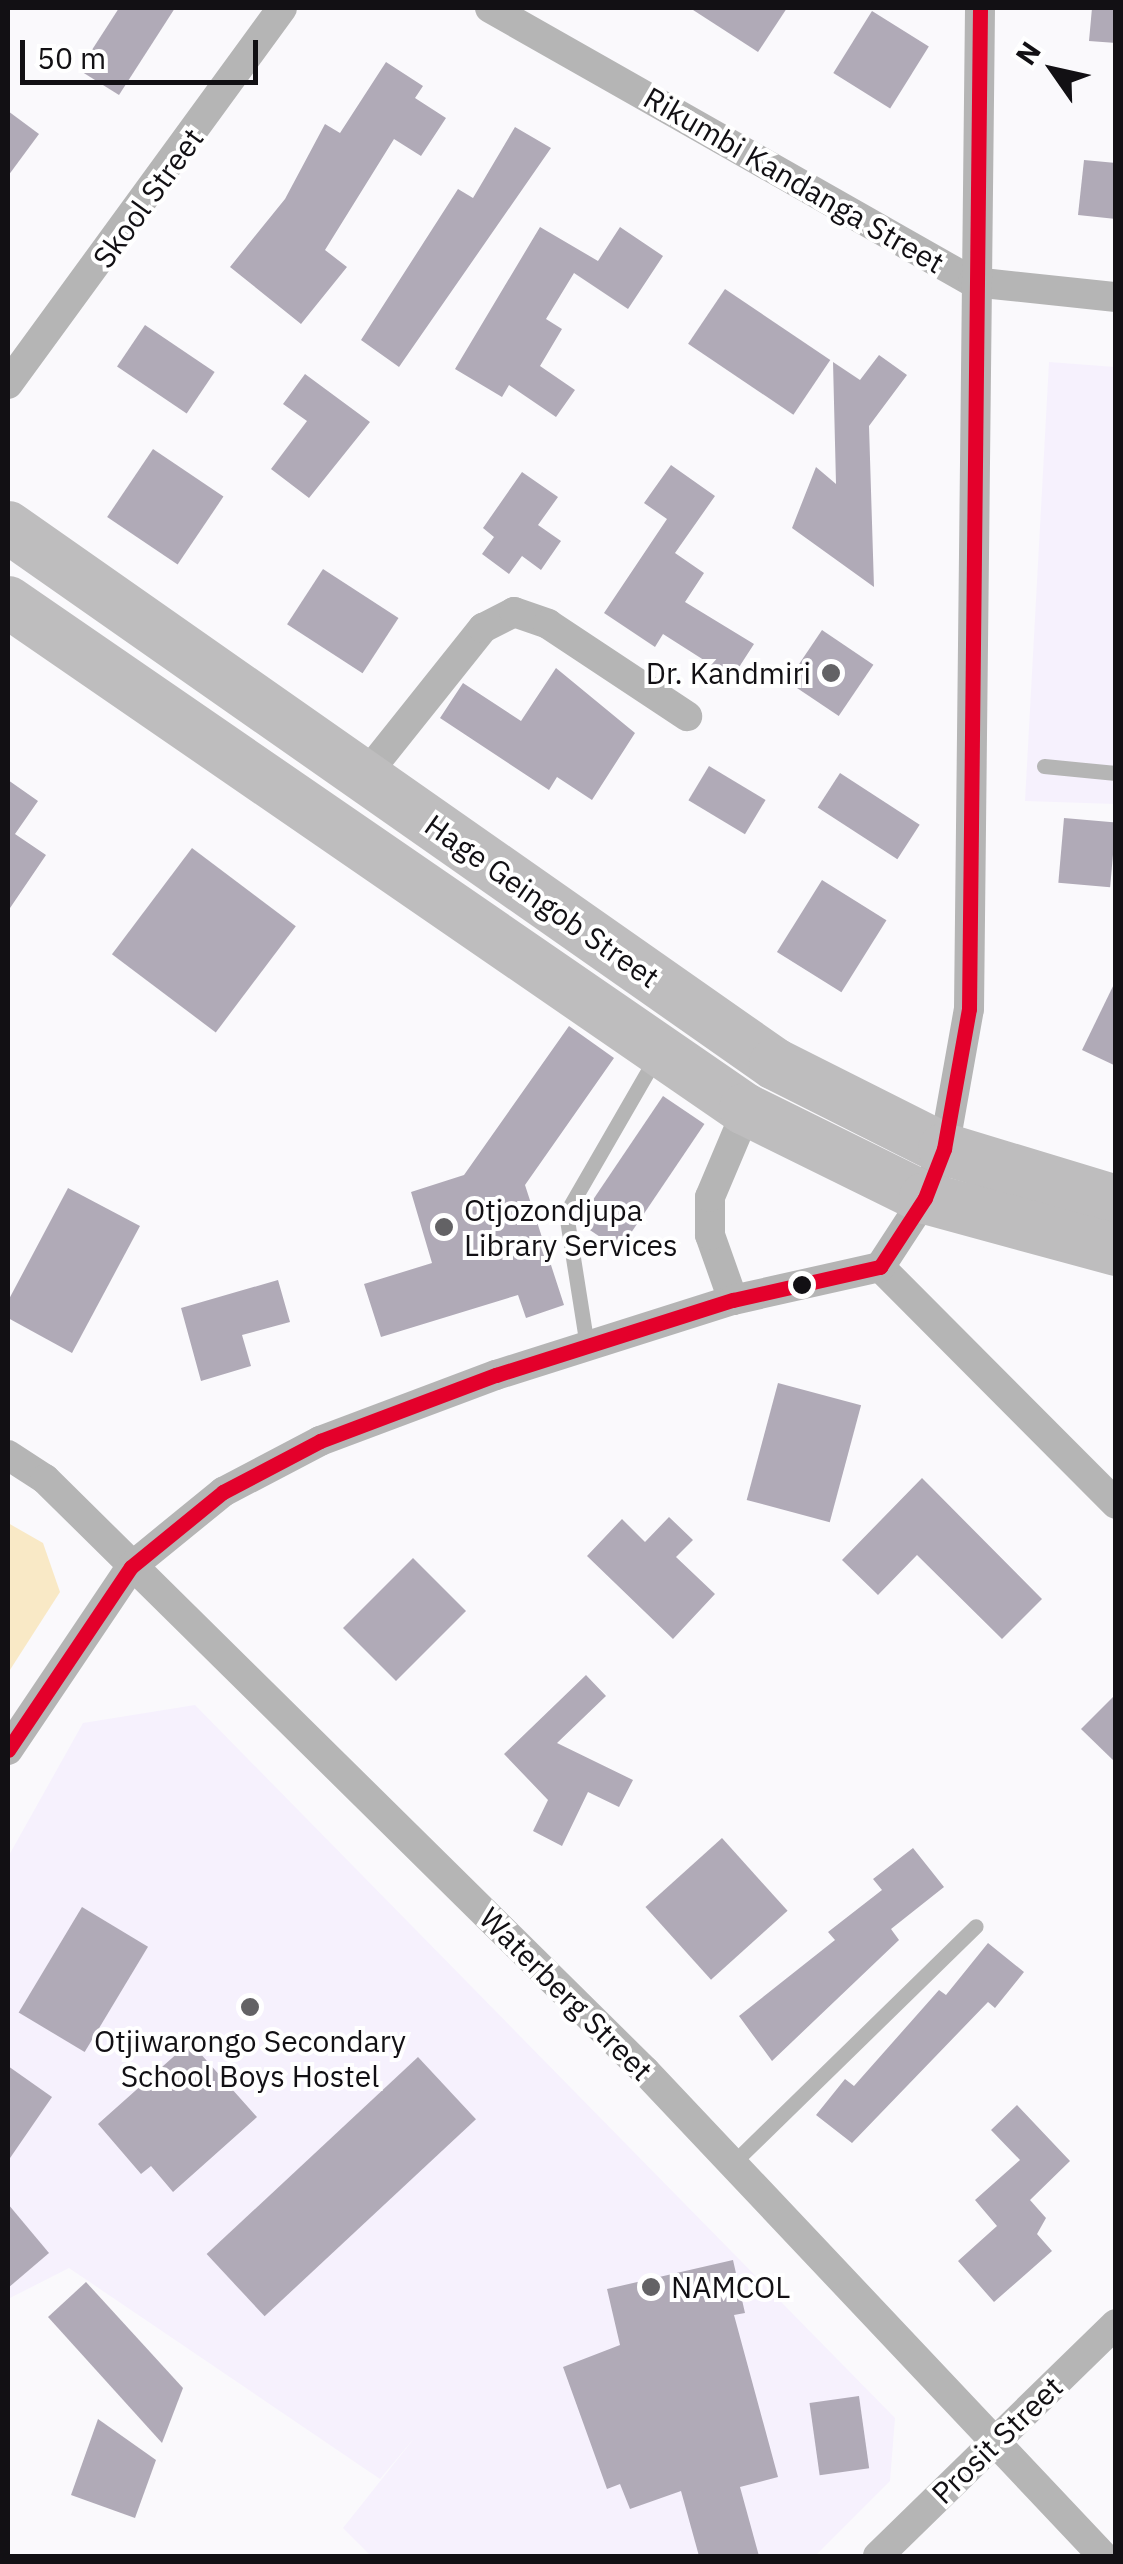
<!DOCTYPE html>
<style>
body{margin:0}
#map{position:relative;width:1123px;height:2564px;overflow:hidden;background:#faf9fc;font-family:"IBM Plex Sans",sans-serif}
div>[style]{position:absolute}
[style*='--x']{left:calc(var(--x)*1px);top:calc(var(--y)*1px);width:calc(var(--w)*1px);rotate:calc(var(--a)*1deg)}
.built>*{inset:0;background:#f6f1fd}
.green>*{inset:0;background:#f9e9c6}
.building>*{inset:0;background:#b0aab7;transform-origin:0 0}
.lane>*{height:15px;margin:-7.5px;padding:0 7.5px;transform-origin:7.5px;border-radius:7.5px;background:#b5b5b5}
.street>*{height:30px;margin:-15px;padding:0 15px;transform-origin:15px;border-radius:15px;background:#b5b5b5}
.highway>*{height:52px;margin:-26px;padding:0 26px;transform-origin:26px;border-radius:26px;background:#bebdbe}
.bus-1>*{height:15px;margin:-7.5px;padding:0 7.5px;transform-origin:7.5px;border-radius:7.5px;background:#e4002b}
.dots>*{width:28px;height:28px;translate:-50% -50%;box-sizing:border-box;border:5px solid #fff;border-radius:50%}
span{translate:-50% -50%;white-space:nowrap;text-align:center;line-height:1.15;-webkit-text-stroke:8px #fff;paint-order:stroke}
.street-label{font-size:30px;color:#121014}
.poi-label{font-size:30px;color:#121014}
.right{translate:-100% -50%;text-align:right}
.left{translate:0 -50%;text-align:left}
.frame{position:absolute;inset:0;border:10px solid #121014;pointer-events:none}
.north{position:absolute;left:1003px;top:20px;width:100px;height:100px;-webkit-text-stroke:8px #fff;paint-order:stroke;rotate:304deg;font-size:28px;font-weight:700;line-height:40px;text-align:center;color:#121014}
.north::after{content:'';display:block;margin:auto;width:35px;height:45px;background:#121014;clip-path:polygon(50% 0,100% 100%,50% 72%,0 100%)}
.scale{position:absolute;left:20px;top:40px;width:238px;height:45px;box-sizing:border-box;border:5px solid #121014;border-top:0;padding-left:12px;font-size:30px;line-height:35px;white-space:nowrap;color:#121014;-webkit-text-stroke:8px #fff;paint-order:stroke}
</style>
<div id="map">
<div class="built">
<div style="clip-path:polygon(1049px 362px,1115px 367px,1115px 804px,1025px 801px)"></div>
<div style="clip-path:polygon(195px 1705px,895px 2418px,890px 2481px,815px 2556px,371px 2556px,343px 2528px,416px 2436px,380px 2479px,69px 2268px,8px 2299px,8px 1857px,83px 1723px)"></div>
</div>
<div class="green">
<div style="clip-path:polygon(8px 1523px,43px 1543px,60px 1592px,8px 1673px)"></div>
</div>
<div class="building">
<div style="clip-path:polygon(119px 8px,175px 8px,119px 95px,79px 70px)"></div>
<div style="clip-path:polygon(690px 8px,787px 8px,758px 52px)"></div>
<div style="clip-path:polygon(1092px 8px,1116px 8px,1116px 43px,1089px 41px)"></div>
<div style="left:872px;top:11px;width:67px;height:73px;rotate:32deg"></div>
<div style="clip-path:polygon(386px 62px,423px 86px,415px 98px,446px 118px,421px 156px,394px 139px,325px 250px,347px 267px,301px 324px,230px 267px,285px 199px,325px 124px,340px 133px)"></div>
<div style="clip-path:polygon(8px 111px,39px 134px,8px 176px)"></div>
<div style="clip-path:polygon(515px 127px,551px 148px,399px 367px,361px 340px,458px 189px,473px 198px)"></div>
<div style="clip-path:polygon(1084px 160px,1116px 163px,1116px 219px,1078px 215px)"></div>
<div style="clip-path:polygon(540px 227px,598px 261px,620px 227px,663px 256px,628px 309px,574px 273px,546px 319px,562px 329px,540px 366px,575px 390px,556px 417px,509px 385px,502px 397px,455px 369px)"></div>
<div style="left:725px;top:289px;width:127px;height:66px;rotate:34deg"></div>
<div style="left:145px;top:325px;width:84px;height:50px;rotate:34deg"></div>
<div style="clip-path:polygon(879px 355px,907px 375px,869px 426px,874px 587px,792px 528px,816px 467px,836px 484px,833px 362px,860px 380px)"></div>
<div style="clip-path:polygon(305px 374px,370px 422px,309px 498px,271px 469px,307px 421px,283px 404px)"></div>
<div style="left:153px;top:449px;width:85px;height:82px;rotate:34deg"></div>
<div style="clip-path:polygon(671px 465px,715px 496px,675px 553px,704px 573px,685px 602px,754px 644px,732px 678px,663px 634px,655px 647px,604px 613px,667px 519px,644px 503px)"></div>
<div style="clip-path:polygon(522px 472px,558px 497px,538px 525px,561px 541px,541px 570px,522px 556px,509px 574px,482px 554px,494px 537px,483px 528px)"></div>
<div style="left:323px;top:569px;width:90px;height:66px;rotate:33deg"></div>
<div style="left:822px;top:630px;width:62px;height:62px;rotate:34deg"></div>
<div style="clip-path:polygon(556px 668px,635px 733px,592px 800px,557px 777px,549px 790px,440px 718px,463px 683px,521px 721px)"></div>
<div style="left:709px;top:766px;width:66px;height:40px;rotate:31deg"></div>
<div style="left:840px;top:773px;width:95px;height:41px;rotate:33deg"></div>
<div style="clip-path:polygon(8px 780px,38px 801px,15px 834px,46px 855px,8px 911px)"></div>
<div style="left:1064px;top:818px;width:52px;height:65px;rotate:5deg"></div>
<div style="left:192px;top:848px;width:130px;height:133px;rotate:37deg"></div>
<div style="left:822px;top:880px;width:76px;height:85px;rotate:32deg"></div>
<div style="clip-path:polygon(1116px 980px,1116px 1066px,1082px 1050px)"></div>
<div style="clip-path:polygon(569px 1026px,614px 1058px,525px 1185px,564px 1305px,526px 1318px,518px 1295px,381px 1337px,364px 1284px,432px 1263px,411px 1192px,464px 1175px)"></div>
<div style="left:663px;top:1096px;width:50px;height:152px;rotate:34deg"></div>
<div style="clip-path:polygon(68px 1188px,140px 1226px,72px 1353px,8px 1318px,8px 1301px)"></div>
<div style="clip-path:polygon(278px 1280px,290px 1322px,242px 1335px,251px 1366px,201px 1381px,181px 1308px)"></div>
<div style="left:778px;top:1383px;width:86px;height:121px;rotate:15deg"></div>
<div style="clip-path:polygon(922px 1478px,1042px 1599px,1002px 1639px,917px 1555px,878px 1595px,842px 1560px)"></div>
<div style="clip-path:polygon(669px 1517px,693px 1540px,676px 1557px,715px 1594px,673px 1639px,587px 1556px,622px 1519px,645px 1542px)"></div>
<div style="left:413px;top:1558px;width:75px;height:99px;rotate:45deg"></div>
<div style="clip-path:polygon(586px 1675px,606px 1696px,557px 1743px,633px 1780px,619px 1807px,588px 1792px,562px 1846px,533px 1831px,548px 1800px,504px 1754px)"></div>
<div style="clip-path:polygon(1116px 1694px,1116px 1763px,1081px 1729px)"></div>
<div style="left:722px;top:1838px;width:98px;height:103px;rotate:48deg"></div>
<div style="clip-path:polygon(913px 1848px,944px 1887px,891px 1929px,899px 1940px,772px 2061px,739px 2016px,835px 1940px,828px 1932px,882px 1890px,873px 1879px)"></div>
<div style="left:82px;top:1907px;width:77px;height:123px;rotate:31deg"></div>
<div style="clip-path:polygon(988px 1943px,1024px 1972px,995px 2008px,988px 2002px,852px 2143px,816px 2115px,845px 2079px,854px 2086px,939px 1990px,946px 1995px)"></div>
<div style="clip-path:polygon(190px 2042px,257px 2117px,173px 2192px,151px 2166px,141px 2174px,98px 2124px)"></div>
<div style="left:418px;top:2057px;width:85px;height:289px;rotate:47deg"></div>
<div style="clip-path:polygon(8px 2066px,52px 2097px,8px 2161px)"></div>
<div style="clip-path:polygon(1017px 2105px,1070px 2161px,1030px 2200px,1046px 2218px,1037px 2234px,1052px 2251px,994px 2302px,958px 2261px,997px 2226px,975px 2200px,1020px 2160px,991px 2130px)"></div>
<div style="clip-path:polygon(8px 2204px,49px 2253px,8px 2288px)"></div>
<div style="clip-path:polygon(733px 2260px,745px 2313px,734px 2315px,778px 2477px,740px 2487px,759px 2556px,699px 2556px,681px 2491px,630px 2509px,620px 2484px,607px 2489px,563px 2367px,620px 2345px,607px 2289px)"></div>
<div style="clip-path:polygon(86px 2282px,183px 2388px,162px 2443px,48px 2317px)"></div>
<div style="left:859px;top:2396px;width:73px;height:50px;rotate:82deg"></div>
<div style="clip-path:polygon(98px 2419px,156px 2460px,135px 2518px,71px 2495px)"></div>
</div>
<div class="lane">
<div style="--x:1044;--y:766;--w:72;--a:5.6"></div>
<div style="--x:587;--y:1346;--w:135;--a:-99"></div>
<div style="--x:566;--y:1213;--w:180;--a:-60"></div>
<div style="--x:733;--y:2163;--w:339;--a:-44.3"></div>
</div>
<div class="street">
<div style="--x:490;--y:8;--w:555;--a:29.57"></div>
<div style="--x:973;--y:282;--w:144;--a:6"></div>
<div style="--x:8;--y:384;--w:465;--a:-53.9"></div>
<div style="--x:364;--y:777;--w:191;--a:-51.4"></div>
<div style="--x:483;--y:628;--w:35;--a:-27"></div>
<div style="--x:514;--y:612;--w:36;--a:19"></div>
<div style="--x:548;--y:624;--w:167;--a:33.5"></div>
<div style="--x:880;--y:1267;--w:334;--a:45.1"></div>
<div style="--x:733;--y:1300;--w:69;--a:-109.5"></div>
<div style="--x:710;--y:1235;--w:38;--a:-90"></div>
<div style="--x:710;--y:1197;--w:105;--a:-67.1"></div>
<div style="--x:8;--y:1455;--w:44;--a:33"></div>
<div style="--x:45;--y:1479;--w:843;--a:44.62"></div>
<div style="--x:645;--y:2071;--w:667;--a:46.64"></div>
<div style="--x:8;--y:1750;--w:220;--a:-56.1"></div>
<div style="--x:131;--y:1567;--w:119;--a:-39.2"></div>
<div style="--x:223;--y:1492;--w:110;--a:-27.7"></div>
<div style="--x:320;--y:1441;--w:188;--a:-20.6"></div>
<div style="--x:496;--y:1375;--w:249;--a:-17.6"></div>
<div style="--x:733;--y:1300;--w:151;--a:-12.7"></div>
<div style="--x:880;--y:1267;--w:82;--a:-56.9"></div>
<div style="--x:925;--y:1198;--w:53;--a:-68.8"></div>
<div style="--x:944;--y:1149;--w:142;--a:-79.9"></div>
<div style="--x:969;--y:1009;--w:1001;--a:-89.37"></div>
<div style="--x:878;--y:2556;--w:332;--a:-44.3"></div>
</div>
<div class="highway">
<div style="--x:8;--y:527;--w:936;--a:35"></div>
<div style="--x:775;--y:1064;--w:189;--a:26.7"></div>
<div style="--x:944;--y:1149;--w:180;--a:16.8"></div>
<div style="--x:8;--y:602;--w:895;--a:34.53"></div>
<div style="--x:745;--y:1109;--w:201;--a:26.3"></div>
<div style="--x:925;--y:1198;--w:198;--a:15.2"></div>
</div>
<div class="bus-1">
<div style="--x:8;--y:1750;--w:220;--a:-56.1"></div>
<div style="--x:131;--y:1567;--w:119;--a:-39.2"></div>
<div style="--x:223;--y:1492;--w:110;--a:-27.7"></div>
<div style="--x:320;--y:1441;--w:188;--a:-20.6"></div>
<div style="--x:496;--y:1375;--w:249;--a:-17.6"></div>
<div style="--x:733;--y:1300;--w:151;--a:-12.7"></div>
<div style="--x:880;--y:1267;--w:82;--a:-56.9"></div>
<div style="--x:925;--y:1198;--w:53;--a:-68.8"></div>
<div style="--x:944;--y:1149;--w:142;--a:-79.9"></div>
<div style="--x:969;--y:1009;--w:1001;--a:-89.37"></div>
</div>
<div class="dots">
<div style="left:831px;top:673px;background:#636265"></div>
<div style="left:444px;top:1227px;background:#636265"></div>
<div style="left:802px;top:1285px;background:#121014"></div>
<div style="left:250px;top:2007px;background:#636265"></div>
<div style="left:651px;top:2287px;background:#636265"></div>
</div>
<div class="street-label">
<span style="left:794px;top:180px;rotate:30deg">Rikumbi Kandanga Street</span>
<span style="left:148px;top:198px;rotate:-54deg">Skool Street</span>
<span style="left:542px;top:901px;rotate:35deg">Hage Geingob Street</span>
<span style="left:566px;top:1994px;rotate:45deg">Waterberg Street</span>
<span style="left:997px;top:2440px;rotate:-44deg">Prosit Street</span>
</div>
<div class="poi-label">
<span class="right" style="left:811px;top:673px">Dr. Kandmiri</span>
<span class="left" style="left:464px;top:1227px">Otjozondjupa<br>Library Services</span>
<span style="left:250px;top:2058px">Otjiwarongo Secondary<br>School Boys Hostel</span>
<span class="left" style="left:671px;top:2287px">NAMCOL</span>
</div>
<div class="frame"></div>
<div class="north">N</div>
<div class="scale">50 m</div>
</div>
